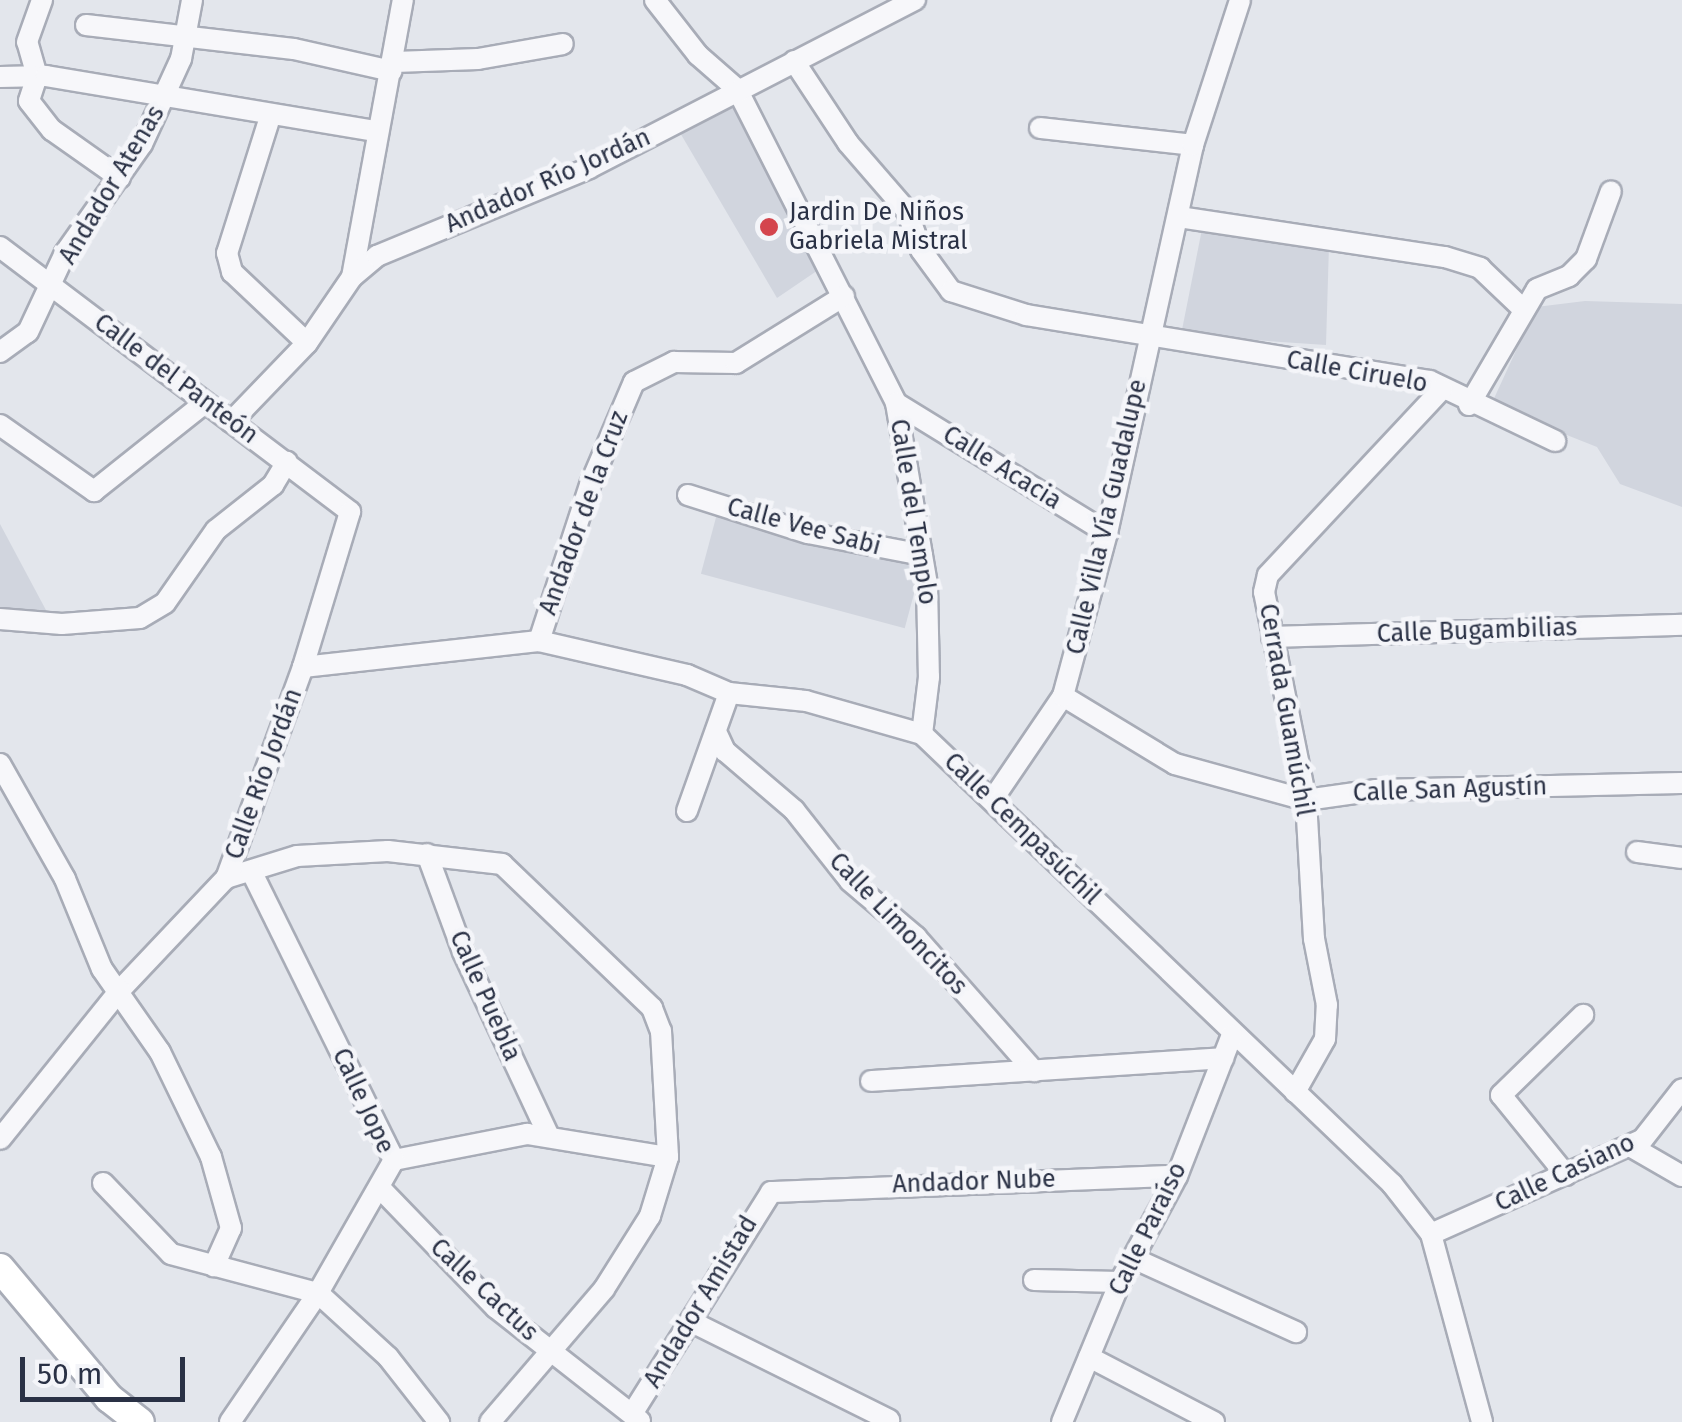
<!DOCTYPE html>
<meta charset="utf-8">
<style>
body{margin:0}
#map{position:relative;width:1682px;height:1422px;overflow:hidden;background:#e3e6ec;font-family:"Fira Sans",sans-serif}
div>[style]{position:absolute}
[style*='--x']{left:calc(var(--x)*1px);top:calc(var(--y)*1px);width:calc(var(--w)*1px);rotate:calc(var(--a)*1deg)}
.built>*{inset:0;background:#d1d5de;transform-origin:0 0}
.roads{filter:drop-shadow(2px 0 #a8acb7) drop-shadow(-2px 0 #a8acb7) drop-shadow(0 2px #a8acb7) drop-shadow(0 -2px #a8acb7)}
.street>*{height:20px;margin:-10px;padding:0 10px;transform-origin:10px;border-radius:10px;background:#f7f7fa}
.secondary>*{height:28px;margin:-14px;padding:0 14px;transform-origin:14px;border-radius:14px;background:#fff}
.dots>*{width:28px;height:28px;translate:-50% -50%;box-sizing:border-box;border:5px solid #f4f5f9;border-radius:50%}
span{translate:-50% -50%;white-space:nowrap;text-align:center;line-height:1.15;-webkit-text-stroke:9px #f4f5f9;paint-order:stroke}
.street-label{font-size:25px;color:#2a3145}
.poi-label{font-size:25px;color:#2a3145}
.left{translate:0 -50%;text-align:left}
.scale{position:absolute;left:20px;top:1357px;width:165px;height:45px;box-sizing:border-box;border:5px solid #2a3145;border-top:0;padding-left:12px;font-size:30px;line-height:35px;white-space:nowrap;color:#2a3145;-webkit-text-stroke:8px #f4f5f9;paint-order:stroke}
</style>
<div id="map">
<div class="built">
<div style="clip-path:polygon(735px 100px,824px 266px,777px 298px,679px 131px)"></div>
<div style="clip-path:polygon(1203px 224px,1329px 245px,1326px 345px,1181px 335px)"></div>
<div style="clip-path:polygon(1585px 301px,1682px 304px,1682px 507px,1620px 484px,1597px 447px,1491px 405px,1536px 307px)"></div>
<div style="left:718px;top:510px;width:211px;height:66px;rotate:15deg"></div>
<div style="clip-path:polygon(0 524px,47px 612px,0 613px)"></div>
</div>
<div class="roads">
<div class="street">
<div style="--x:655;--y:0;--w:70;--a:52"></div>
<div style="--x:698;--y:55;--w:52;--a:41.1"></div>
<div style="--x:737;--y:89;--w:352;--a:63.1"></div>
<div style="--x:896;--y:403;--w:185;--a:80.3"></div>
<div style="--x:927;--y:585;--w:92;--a:88.8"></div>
<div style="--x:929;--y:677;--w:57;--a:97"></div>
<div style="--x:86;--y:25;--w:209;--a:6.6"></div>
<div style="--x:294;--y:49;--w:100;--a:12.7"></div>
<div style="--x:794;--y:61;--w:98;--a:56.6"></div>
<div style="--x:848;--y:143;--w:90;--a:49.1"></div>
<div style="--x:907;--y:211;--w:41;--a:70.3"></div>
<div style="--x:921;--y:250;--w:51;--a:53.8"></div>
<div style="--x:951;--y:291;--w:79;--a:17.7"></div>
<div style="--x:1026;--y:315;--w:409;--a:9.3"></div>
<div style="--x:1430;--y:381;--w:139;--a:25.6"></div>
<div style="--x:395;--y:62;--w:83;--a:-2.1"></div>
<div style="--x:478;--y:59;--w:86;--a:-10"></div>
<div style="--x:37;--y:76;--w:26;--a:108"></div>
<div style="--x:29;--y:101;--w:37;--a:52"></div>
<div style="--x:52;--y:130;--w:83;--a:35.2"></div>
<div style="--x:37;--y:76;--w:35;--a:-106"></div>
<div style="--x:27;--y:42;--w:45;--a:-70.3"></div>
<div style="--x:0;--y:77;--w:46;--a:-1.2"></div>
<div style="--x:46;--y:76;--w:335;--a:9.5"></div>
<div style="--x:270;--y:117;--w:143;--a:107.5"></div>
<div style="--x:227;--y:253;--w:20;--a:75"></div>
<div style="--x:232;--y:272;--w:103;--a:43.4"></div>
<div style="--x:1040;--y:128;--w:154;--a:6.3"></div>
<div style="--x:1179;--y:217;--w:269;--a:8.6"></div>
<div style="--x:1445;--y:257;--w:37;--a:17"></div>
<div style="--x:1480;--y:268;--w:61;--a:43.7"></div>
<div style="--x:0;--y:247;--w:439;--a:37.1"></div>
<div style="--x:350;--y:512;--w:162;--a:106.9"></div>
<div style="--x:303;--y:667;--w:225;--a:110"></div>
<div style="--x:226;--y:878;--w:154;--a:133.4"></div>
<div style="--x:120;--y:990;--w:191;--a:128.8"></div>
<div style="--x:352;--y:277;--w:282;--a:-79.6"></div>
<div style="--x:0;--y:352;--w:34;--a:-36"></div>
<div style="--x:28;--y:332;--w:87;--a:-64.9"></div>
<div style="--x:65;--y:253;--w:133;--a:-54.8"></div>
<div style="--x:142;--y:144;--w:94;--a:-65.4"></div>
<div style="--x:181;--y:59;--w:60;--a:-79.4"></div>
<div style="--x:896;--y:403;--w:248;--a:31.6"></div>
<div style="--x:1469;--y:405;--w:134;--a:-59.6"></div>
<div style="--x:1537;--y:289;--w:35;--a:-22"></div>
<div style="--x:1569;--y:276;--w:24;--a:-45"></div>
<div style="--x:1586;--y:259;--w:72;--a:-69.8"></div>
<div style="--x:231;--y:422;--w:110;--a:-46.1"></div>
<div style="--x:307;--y:343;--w:80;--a:-55.7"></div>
<div style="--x:352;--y:277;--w:33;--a:-40"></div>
<div style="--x:377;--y:256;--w:230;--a:-22.5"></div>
<div style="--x:589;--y:168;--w:367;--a:-27.3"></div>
<div style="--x:0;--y:425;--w:115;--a:35.1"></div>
<div style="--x:94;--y:491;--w:138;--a:-38.5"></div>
<div style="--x:688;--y:495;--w:126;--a:17.6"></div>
<div style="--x:808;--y:533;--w:116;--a:10.9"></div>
<div style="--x:0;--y:619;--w:62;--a:4.6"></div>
<div style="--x:62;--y:624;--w:78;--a:-4.4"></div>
<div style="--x:140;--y:618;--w:29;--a:-31"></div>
<div style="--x:165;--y:603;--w:89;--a:-55.1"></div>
<div style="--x:216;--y:530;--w:73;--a:-38.3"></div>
<div style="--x:273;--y:485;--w:27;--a:-59"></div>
<div style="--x:1272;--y:637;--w:410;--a:-1.7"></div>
<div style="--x:539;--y:641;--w:164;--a:-71.9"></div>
<div style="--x:590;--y:485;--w:112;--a:-66.9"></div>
<div style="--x:634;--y:382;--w:45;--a:-26.6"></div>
<div style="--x:674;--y:362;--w:62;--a:0.9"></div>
<div style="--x:736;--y:363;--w:127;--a:-31.8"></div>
<div style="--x:303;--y:667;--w:237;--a:-6.3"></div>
<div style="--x:539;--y:641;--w:152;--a:12.9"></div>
<div style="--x:687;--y:675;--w:46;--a:23.2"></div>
<div style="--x:729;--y:693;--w:77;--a:5.9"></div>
<div style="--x:806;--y:701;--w:121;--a:15.9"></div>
<div style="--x:922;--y:734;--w:651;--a:43.75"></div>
<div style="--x:1392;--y:1184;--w:63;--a:52"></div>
<div style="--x:1431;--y:1234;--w:195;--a:74.8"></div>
<div style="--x:1063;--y:696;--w:131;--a:31.3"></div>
<div style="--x:1175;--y:764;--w:136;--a:15.4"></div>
<div style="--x:1306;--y:800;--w:71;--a:-8.1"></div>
<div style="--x:1376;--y:790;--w:306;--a:-1.3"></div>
<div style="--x:718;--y:736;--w:17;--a:65"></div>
<div style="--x:725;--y:751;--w:91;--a:40.5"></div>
<div style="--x:794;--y:810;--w:90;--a:51.7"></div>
<div style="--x:850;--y:881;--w:87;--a:40.3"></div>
<div style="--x:916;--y:937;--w:179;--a:48.6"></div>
<div style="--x:0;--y:764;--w:132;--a:60.5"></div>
<div style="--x:65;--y:879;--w:97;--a:67.7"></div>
<div style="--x:102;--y:969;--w:101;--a:55.1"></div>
<div style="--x:160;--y:1052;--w:117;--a:64.1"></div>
<div style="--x:211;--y:1157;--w:74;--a:74.3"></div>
<div style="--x:231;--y:1228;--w:42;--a:114.1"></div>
<div style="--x:993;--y:799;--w:125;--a:-55.8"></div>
<div style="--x:1063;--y:696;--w:169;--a:-74.9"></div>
<div style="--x:1107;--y:533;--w:397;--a:-77.5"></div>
<div style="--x:1193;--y:145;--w:152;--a:-72"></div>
<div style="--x:687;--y:811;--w:125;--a:-70.4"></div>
<div style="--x:1637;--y:852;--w:45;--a:7.6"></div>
<div style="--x:427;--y:854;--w:104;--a:69.8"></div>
<div style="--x:463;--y:952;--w:201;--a:65"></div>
<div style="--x:226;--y:878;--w:74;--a:-17.2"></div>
<div style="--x:297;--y:856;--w:91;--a:-3.1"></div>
<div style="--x:388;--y:851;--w:115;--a:6.5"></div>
<div style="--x:502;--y:864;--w:208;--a:43.8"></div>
<div style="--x:652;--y:1008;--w:25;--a:69"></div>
<div style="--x:661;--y:1031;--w:126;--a:86.8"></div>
<div style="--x:668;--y:1157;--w:62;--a:107"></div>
<div style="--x:650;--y:1216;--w:86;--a:122.2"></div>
<div style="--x:604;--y:1289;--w:175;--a:130.6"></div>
<div style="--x:871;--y:1081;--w:353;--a:-3.7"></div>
<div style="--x:1295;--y:1092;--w:61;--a:-60.5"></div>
<div style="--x:1325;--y:1039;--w:34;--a:-87"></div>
<div style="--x:1327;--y:1005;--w:67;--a:-101.1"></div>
<div style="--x:1314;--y:939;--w:139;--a:-93.3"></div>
<div style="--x:1306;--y:800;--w:212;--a:-101.4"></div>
<div style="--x:1264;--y:592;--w:17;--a:-77"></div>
<div style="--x:1268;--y:575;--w:255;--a:-46.9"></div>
<div style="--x:1630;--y:1146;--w:60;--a:30"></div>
<div style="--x:394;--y:1160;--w:136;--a:-11.1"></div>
<div style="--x:527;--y:1134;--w:143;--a:9.3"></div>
<div style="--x:1566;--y:1175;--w:103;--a:-129.1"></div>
<div style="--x:1501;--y:1095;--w:115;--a:-44.3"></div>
<div style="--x:103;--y:1183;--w:98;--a:46.2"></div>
<div style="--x:171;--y:1254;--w:152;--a:14.9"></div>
<div style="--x:318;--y:1293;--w:95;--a:42.4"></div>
<div style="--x:388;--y:1357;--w:83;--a:51.9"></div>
<div style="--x:380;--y:1188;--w:167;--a:46"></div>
<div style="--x:496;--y:1308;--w:183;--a:38.1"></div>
<div style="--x:1431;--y:1234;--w:232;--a:-24.1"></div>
<div style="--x:1643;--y:1139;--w:63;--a:-52"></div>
<div style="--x:1135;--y:1259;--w:177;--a:24.4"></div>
<div style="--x:1034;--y:1280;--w:86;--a:1.3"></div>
<div style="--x:694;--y:1323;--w:218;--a:26.4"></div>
<div style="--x:1089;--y:1357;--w:141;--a:27.5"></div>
<div style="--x:632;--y:1414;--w:262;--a:-57.9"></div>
<div style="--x:771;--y:1192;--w:406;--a:-2.3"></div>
<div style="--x:230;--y:1422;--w:156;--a:-55.7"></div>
<div style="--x:318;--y:1293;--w:153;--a:-60.3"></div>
<div style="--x:394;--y:1160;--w:322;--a:-116.3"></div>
<div style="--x:1062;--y:1422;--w:152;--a:-67.5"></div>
<div style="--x:1120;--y:1282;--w:120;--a:-61.7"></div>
<div style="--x:1177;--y:1176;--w:151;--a:-68.7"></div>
</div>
<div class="secondary">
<div style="--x:0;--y:1268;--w:170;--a:50"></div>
<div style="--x:109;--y:1398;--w:39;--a:38"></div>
</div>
</div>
<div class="dots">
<div style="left:769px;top:227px;background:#d4454d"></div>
</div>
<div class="street-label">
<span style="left:548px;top:181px;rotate:-24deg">Andador Río Jordán</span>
<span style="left:112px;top:185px;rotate:-59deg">Andador Atenas</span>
<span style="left:1357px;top:372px;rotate:10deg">Calle Ciruelo</span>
<span style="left:176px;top:379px;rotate:37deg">Calle del Panteón</span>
<span style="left:1002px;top:468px;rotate:32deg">Calle Acacia</span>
<span style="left:913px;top:512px;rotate:81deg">Calle del Templo</span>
<span style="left:584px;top:513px;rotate:-70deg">Andador de la Cruz</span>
<span style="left:1107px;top:517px;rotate:-77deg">Calle Villa Vía Guadalupe</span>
<span style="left:804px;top:527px;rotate:15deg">Calle Vee Sabi</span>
<span style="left:1477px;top:631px;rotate:-2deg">Calle Bugambilias</span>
<span style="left:1286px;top:710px;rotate:80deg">Cerrada Guamúchil</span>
<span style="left:264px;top:774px;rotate:-70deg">Calle Río Jordán</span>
<span style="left:1450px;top:790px;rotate:-2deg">Calle San Agustín</span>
<span style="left:1022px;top:829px;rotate:44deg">Calle Cempasúchil</span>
<span style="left:898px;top:924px;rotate:46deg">Calle Limoncitos</span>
<span style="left:485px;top:996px;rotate:66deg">Calle Puebla</span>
<span style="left:363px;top:1101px;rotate:65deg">Calle Jope</span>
<span style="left:1565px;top:1173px;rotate:-25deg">Calle Casiano</span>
<span style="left:974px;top:1182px;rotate:-2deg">Andador Nube</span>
<span style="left:1148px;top:1229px;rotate:-64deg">Calle Paraíso</span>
<span style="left:484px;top:1290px;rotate:43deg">Calle Cactus</span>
<span style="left:701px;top:1302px;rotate:-59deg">Andador Amistad</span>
</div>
<div class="poi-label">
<span class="left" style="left:789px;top:227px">Jardin De Niños<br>Gabriela Mistral</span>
</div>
<div class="scale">50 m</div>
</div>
